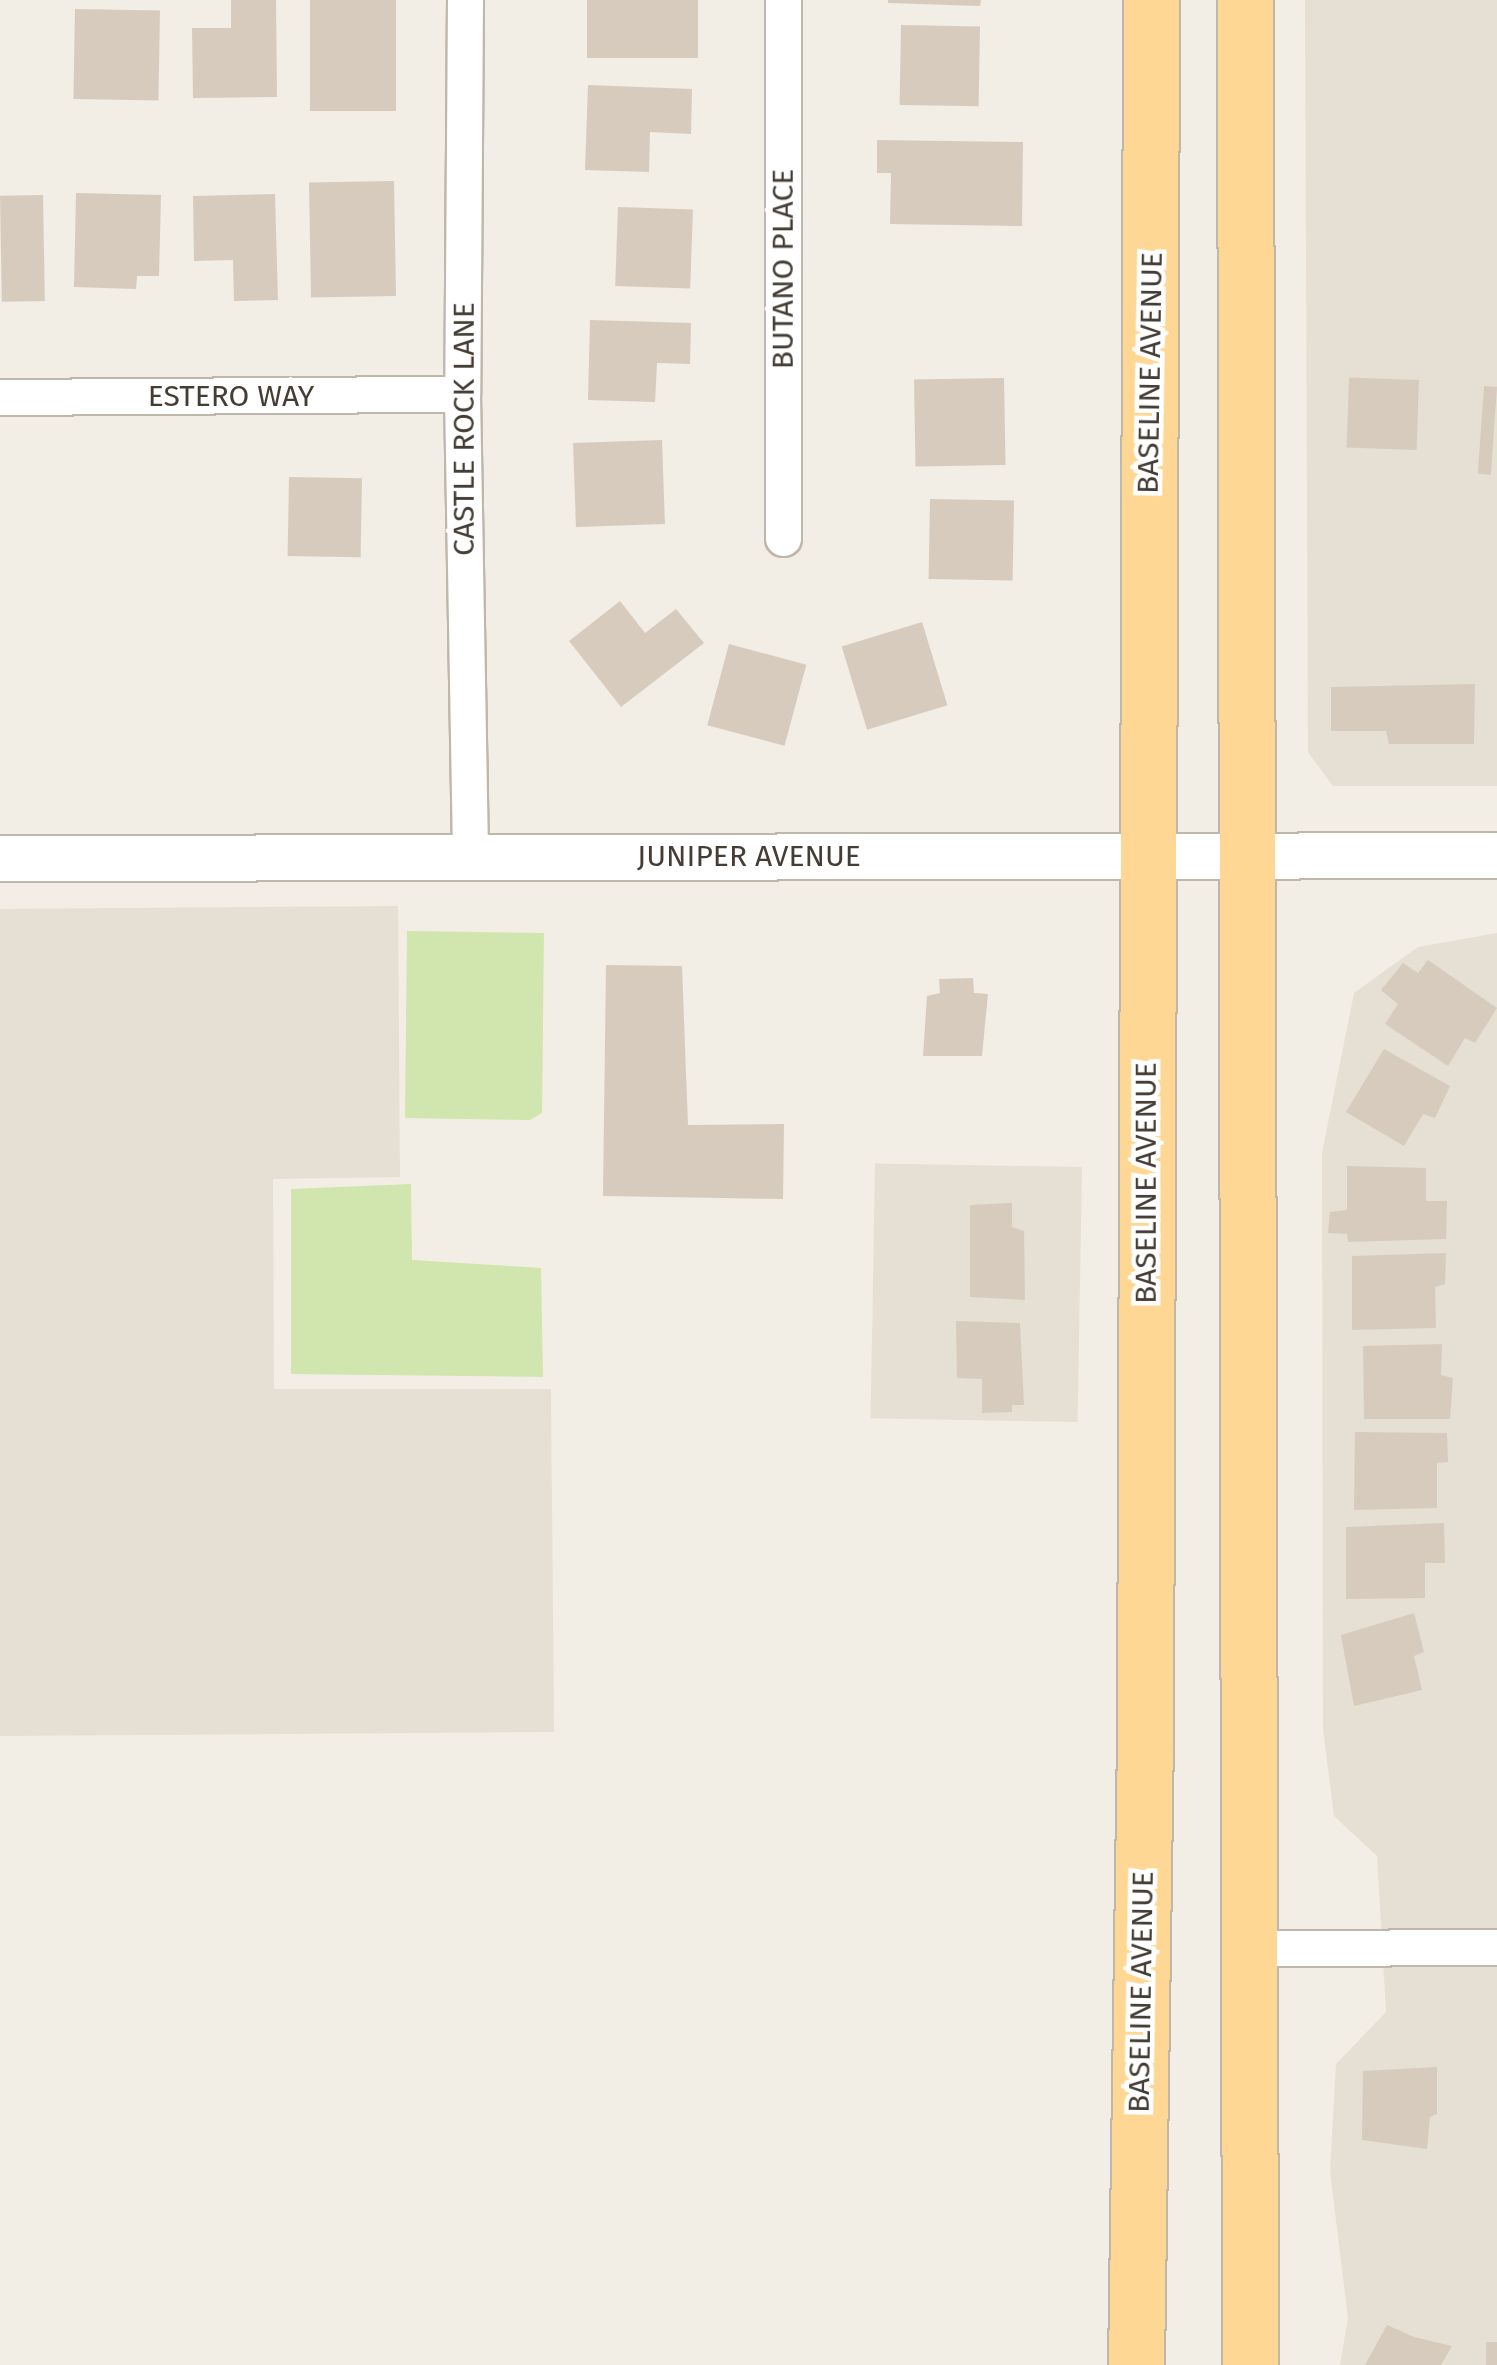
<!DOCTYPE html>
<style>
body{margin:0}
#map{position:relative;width:1497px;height:2365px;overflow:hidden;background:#f2ede5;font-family:"Fira Sans",sans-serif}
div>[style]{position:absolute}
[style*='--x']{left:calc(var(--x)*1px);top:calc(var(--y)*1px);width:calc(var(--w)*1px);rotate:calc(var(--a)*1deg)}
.residential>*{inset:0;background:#e6dfd3;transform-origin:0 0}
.green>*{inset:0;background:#d1e6ae}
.building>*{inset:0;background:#d7cbbe;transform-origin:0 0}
.roads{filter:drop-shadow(2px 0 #c0b7ab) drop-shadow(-2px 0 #c0b7ab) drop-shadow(0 2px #c0b7ab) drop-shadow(0 -2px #c0b7ab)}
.minor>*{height:35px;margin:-17.5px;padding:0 17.5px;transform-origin:17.5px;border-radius:17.5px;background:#fff}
.tertiary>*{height:45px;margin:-22.5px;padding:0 22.5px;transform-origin:22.5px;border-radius:22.5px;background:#fff}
.primary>*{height:55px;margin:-27.5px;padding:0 27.5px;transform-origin:27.5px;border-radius:27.5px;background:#fdd793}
span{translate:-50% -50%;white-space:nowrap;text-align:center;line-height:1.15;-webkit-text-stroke:9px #fff;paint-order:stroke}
.street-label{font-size:30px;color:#443d35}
</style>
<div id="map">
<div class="residential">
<div style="clip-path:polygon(1305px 0,1497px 0,1497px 786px,1333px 786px,1308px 752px)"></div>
<div style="clip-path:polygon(398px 906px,400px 1177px,273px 1179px,274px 1389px,551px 1389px,554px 1732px,0 1736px,0 909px)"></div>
<div style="clip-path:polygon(1497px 933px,1497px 2365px,1340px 2365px,1348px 2318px,1330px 2171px,1336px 2064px,1386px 2012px,1377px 1856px,1334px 1816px,1323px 1729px,1322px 1153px,1354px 993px,1418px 947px)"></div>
<div style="left:1082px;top:1167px;width:255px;height:207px;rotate:91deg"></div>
</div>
<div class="green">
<div style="clip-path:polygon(407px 931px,544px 933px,542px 1113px,530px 1120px,405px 1118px)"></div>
<div style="clip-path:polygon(411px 1184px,412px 1260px,541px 1268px,543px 1377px,291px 1374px,291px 1189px)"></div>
</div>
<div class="building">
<div style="clip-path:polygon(231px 0,276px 0,277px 97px,193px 98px,192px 28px,231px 28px)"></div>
<div style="left:310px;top:0;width:86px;height:111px"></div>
<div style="left:587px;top:0;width:111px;height:58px"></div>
<div style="clip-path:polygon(888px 0,981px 0,980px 6px,888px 3px)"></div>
<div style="left:75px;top:9px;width:85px;height:90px;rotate:1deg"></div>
<div style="left:901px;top:25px;width:79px;height:80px;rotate:1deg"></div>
<div style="clip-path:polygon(588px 85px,692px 89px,691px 134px,650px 132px,649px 172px,585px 170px)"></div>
<div style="clip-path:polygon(877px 140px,1023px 142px,1022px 226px,890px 224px,891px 173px,877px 173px)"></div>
<div style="left:394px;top:181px;width:115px;height:85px;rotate:89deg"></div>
<div style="clip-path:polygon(76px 193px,161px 195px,159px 276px,137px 276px,136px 289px,74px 287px)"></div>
<div style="clip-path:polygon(275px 194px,278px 300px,234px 301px,233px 260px,194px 261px,193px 196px)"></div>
<div style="left:43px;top:195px;width:106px;height:43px;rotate:89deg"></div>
<div style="left:618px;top:207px;width:75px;height:79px;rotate:2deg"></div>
<div style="clip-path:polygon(590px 320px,691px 323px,690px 364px,657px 363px,655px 402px,588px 400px)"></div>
<div style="left:1004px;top:378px;width:87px;height:90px;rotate:89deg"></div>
<div style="left:1419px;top:380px;width:70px;height:70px;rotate:92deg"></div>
<div style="left:1484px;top:386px;width:13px;height:88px;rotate:4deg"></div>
<div style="left:662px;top:440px;width:84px;height:89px;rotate:88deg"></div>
<div style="left:289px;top:477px;width:73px;height:79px;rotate:1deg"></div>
<div style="left:930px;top:499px;width:84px;height:80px;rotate:1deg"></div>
<div style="clip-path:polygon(620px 601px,645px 633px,676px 609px,704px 643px,621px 707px,569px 641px)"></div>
<div style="left:922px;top:622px;width:87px;height:84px;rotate:73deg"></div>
<div style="left:729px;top:644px;width:80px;height:84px;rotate:15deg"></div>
<div style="clip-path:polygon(1475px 684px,1474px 744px,1389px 744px,1386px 731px,1331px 731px,1331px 687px)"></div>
<div style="clip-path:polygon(1428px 960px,1497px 1008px,1475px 1043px,1465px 1038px,1448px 1066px,1385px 1024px,1398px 1004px,1381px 990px,1403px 963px,1418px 973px)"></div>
<div style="clip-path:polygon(606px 965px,682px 966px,688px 1125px,784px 1124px,783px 1199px,603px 1196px)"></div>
<div style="clip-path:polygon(973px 978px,974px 993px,988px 994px,982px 1056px,923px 1056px,927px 996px,940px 993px,939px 979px)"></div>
<div style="clip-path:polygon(1384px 1049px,1450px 1086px,1435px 1118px,1423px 1114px,1404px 1146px,1346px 1112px)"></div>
<div style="clip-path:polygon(1347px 1166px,1426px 1168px,1426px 1201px,1447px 1201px,1446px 1239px,1348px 1242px,1347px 1234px,1328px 1233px,1330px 1212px,1347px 1210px)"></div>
<div style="clip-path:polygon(1012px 1203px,1012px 1227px,1024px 1231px,1025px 1300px,970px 1297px,970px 1205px)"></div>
<div style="clip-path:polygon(1446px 1253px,1445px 1284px,1435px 1287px,1436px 1328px,1352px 1330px,1352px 1256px)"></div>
<div style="clip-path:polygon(956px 1321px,1020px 1323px,1024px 1405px,1012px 1405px,1012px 1412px,982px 1413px,982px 1379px,957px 1378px)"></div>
<div style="clip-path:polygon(1442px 1344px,1441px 1375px,1453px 1378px,1450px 1419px,1364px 1419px,1363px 1346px)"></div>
<div style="clip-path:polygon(1355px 1432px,1447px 1433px,1448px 1462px,1437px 1463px,1437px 1508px,1354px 1510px)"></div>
<div style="clip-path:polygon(1444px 1523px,1445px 1563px,1425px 1563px,1425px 1598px,1346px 1599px,1346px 1527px)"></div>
<div style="clip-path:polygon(1414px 1613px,1424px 1652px,1414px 1656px,1422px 1690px,1354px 1706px,1341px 1635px)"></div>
<div style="clip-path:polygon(1437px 2067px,1437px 2114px,1430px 2117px,1427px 2149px,1362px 2140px,1363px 2071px)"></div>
<div style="clip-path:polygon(1387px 2325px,1414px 2337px,1452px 2346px,1441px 2365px,1365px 2365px)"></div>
<div style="left:1486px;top:2342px;width:11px;height:23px"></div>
</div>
<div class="roads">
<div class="minor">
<div style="--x:465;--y:0;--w:394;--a:90.4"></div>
<div style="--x:462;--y:394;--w:463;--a:89"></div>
<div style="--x:783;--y:0;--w:538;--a:90"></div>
<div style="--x:0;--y:397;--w:462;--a:-0.4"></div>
<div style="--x:1250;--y:1948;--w:247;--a:-0.2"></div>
</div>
<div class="tertiary">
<div style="--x:0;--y:858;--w:1497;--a:-0.11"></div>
</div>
<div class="primary">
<div style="--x:1245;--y:0;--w:2365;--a:89.88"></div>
<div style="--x:1136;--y:2365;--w:632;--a:-89.18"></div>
<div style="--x:1145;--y:1733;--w:1733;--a:-89.8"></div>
</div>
</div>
<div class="street-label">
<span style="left:783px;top:269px;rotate:-90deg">BUTANO PLACE</span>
<span style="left:1150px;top:373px;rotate:-89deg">BASELINE AVENUE</span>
<span style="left:231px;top:396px">ESTERO WAY</span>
<span style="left:464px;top:429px;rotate:-90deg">CASTLE ROCK LANE</span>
<span style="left:749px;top:856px">JUNIPER AVENUE</span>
<span style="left:1146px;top:1183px;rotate:-90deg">BASELINE AVENUE</span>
<span style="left:1141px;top:1992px;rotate:-89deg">BASELINE AVENUE</span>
</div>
</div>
